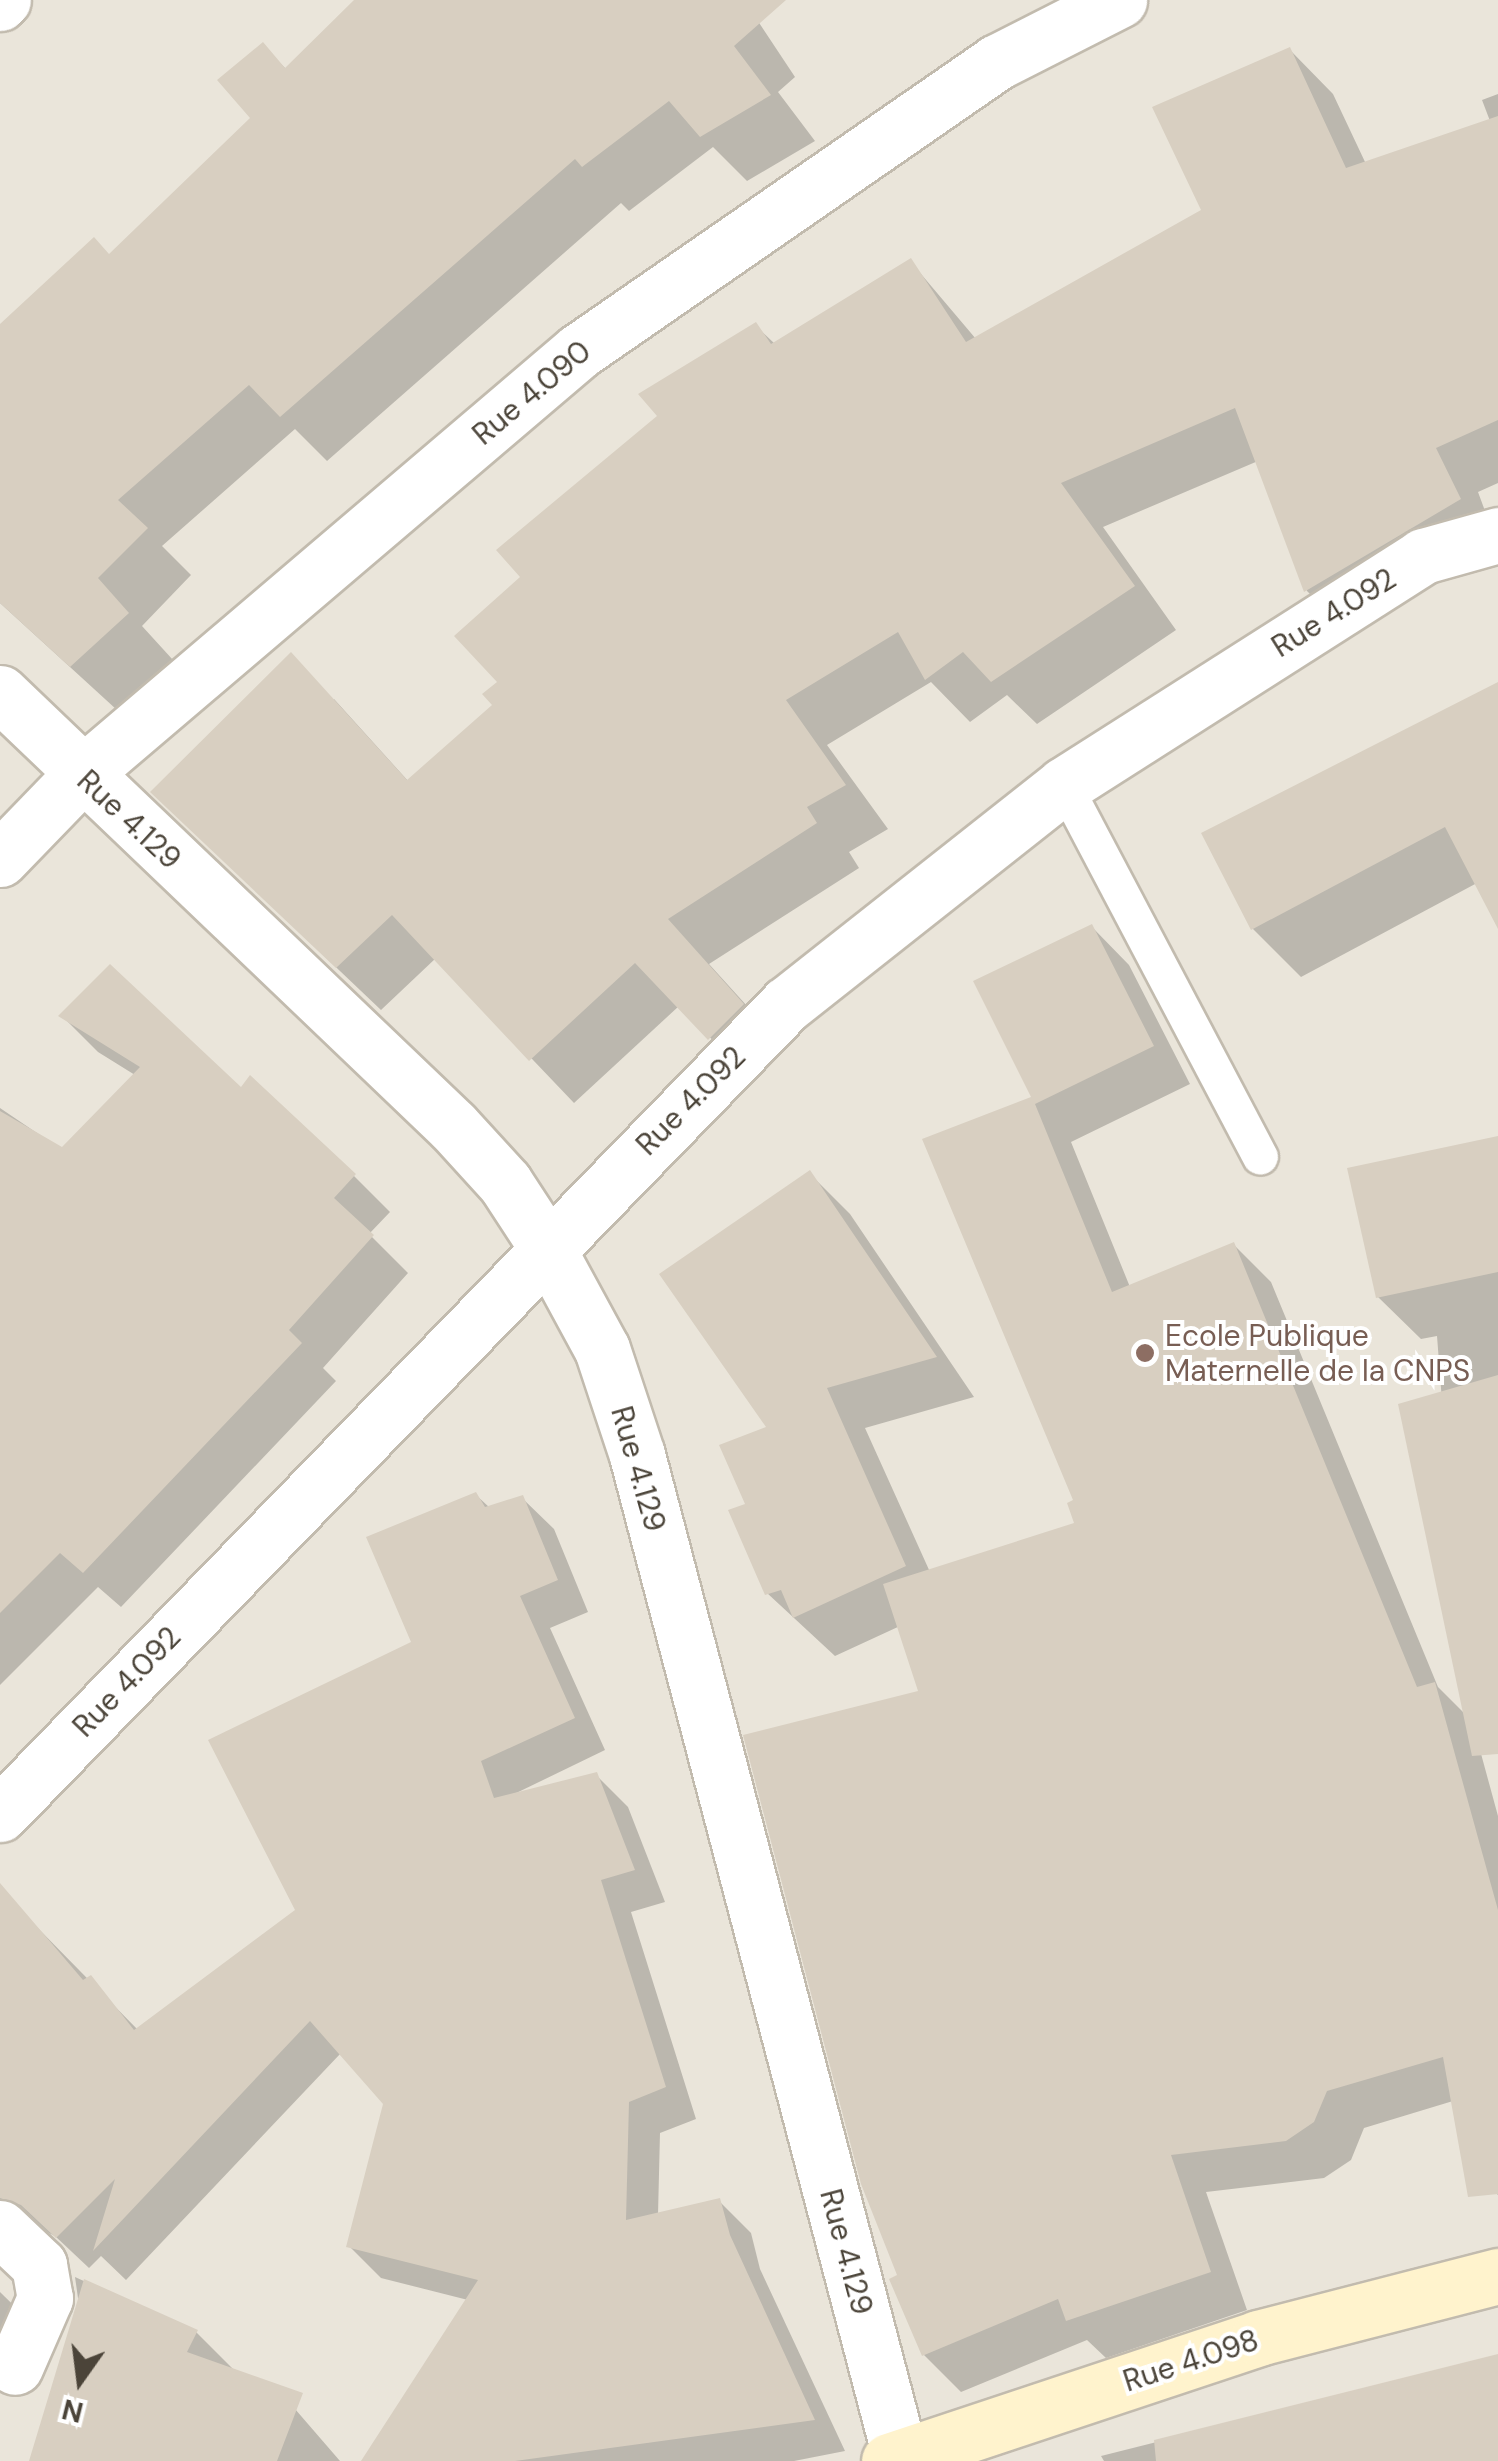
<!DOCTYPE html>
<style>
body{margin:0}
#map{position:relative;width:1498px;height:2461px;overflow:hidden;background:#f6f3ec;font-family:"DM Sans",sans-serif}
div>[style]{position:absolute}
[style*='--x']{left:calc(var(--x)*1px);top:calc(var(--y)*1px);width:calc(var(--w)*1px);rotate:calc(var(--a)*1deg)}
.residential>*{inset:0;background:#eae5da;transform-origin:0 0}
.shadow>*{inset:0;background:#0003}
.building>*{inset:0;background:#d8cfc1}
.roads{filter:drop-shadow(2px 0 #c2bbae) drop-shadow(-2px 0 #c2bbae) drop-shadow(0 2px #c2bbae) drop-shadow(0 -2px #c2bbae)}
.lane>*{height:35px;margin:-17.5px;padding:0 17.5px;transform-origin:17.5px;border-radius:17.5px;background:#fff}
.street>*{height:55px;margin:-27.5px;padding:0 27.5px;transform-origin:27.5px;border-radius:27.5px;background:#fff}
.secondary>*{height:55px;margin:-27.5px;padding:0 27.5px;transform-origin:27.5px;border-radius:27.5px;background:#fff3cd}
.dots>*{width:28px;height:28px;translate:-50% -50%;box-sizing:border-box;border:5px solid #fff;border-radius:50%}
span{translate:-50% -50%;white-space:nowrap;text-align:center;line-height:1.15;-webkit-text-stroke:8px #fff;paint-order:stroke}
.street-label{font-size:30px;color:#4b4439}
.education-label{font-size:30px;color:#785e54}
.left{translate:0 -50%;text-align:left}
.north{position:absolute;left:30px;top:2331px;width:100px;height:100px;-webkit-text-stroke:8px #fff;paint-order:stroke;rotate:194deg;font-size:28px;font-weight:700;line-height:40px;text-align:center;color:#4b4439}
.north::after{content:'';display:block;margin:auto;width:35px;height:45px;background:#4b4439;clip-path:polygon(50% 0,100% 100%,50% 72%,0 100%)}
</style>
<div id="map">
<div class="residential">
<div style="left:0;top:0;width:1498px;height:2461px"></div>
</div>
<div class="shadow">
<div style="clip-path:polygon(357px 0,744px 0,795px 77px,778px 92px,815px 141px,747px 181px,713px 147px,629px 211px,621px 203px,327px 461px,295px 429px,162px 546px,191px 575px,142px 626px,173px 660px,117px 710px,0 603px,0 327px,110px 256px,253px 118px,262px 45px,287px 70px)"></div>
<div style="clip-path:polygon(1290px 50px,1333px 94px,1366px 164px,1490px 121px,1482px 100px,1498px 94px,1498px 483px,1478px 492px,1498px 546px,1350px 634px,1307px 591px,1258px 461px,1103px 527px,1176px 630px,1037px 724px,1007px 695px,970px 722px,931px 682px,827px 745px,888px 829px,849px 852px,859px 868px,709px 964px,786px 1049px,754px 1082px,679px 1006px,574px 1103px,436px 958px,381px 1010px,197px 835px,334px 699px,409px 782px,496px 705px,524px 577px,660px 417px,755px 325px,775px 344px,910px 261px,976px 339px,1204px 211px)"></div>
<div style="clip-path:polygon(1498px 685px,1498px 924px,1477px 883px,1301px 977px,1253px 929px,1204px 834px)"></div>
<div style="clip-path:polygon(1092px 927px,1129px 965px,1190px 1084px,1071px 1142px,1130px 1287px,1234px 1245px,1271px 1282px,1438px 1687px,1466px 1715px,1437px 1336px,1421px 1339px,1378px 1297px,1498px 1138px,1498px 1744px,1471px 1717px,1498px 1816px,1498px 2195px,1464px 2162px,1453px 2101px,1364px 2128px,1351px 2160px,1324px 2178px,1206px 2192px,1247px 2310px,1106px 2358px,1087px 2340px,961px 2392px,924px 2355px,901px 2277px,921px 1693px,900px 1626px,835px 1656px,767px 1593px,749px 1506px,770px 1428px,810px 1174px,850px 1214px,974px 1397px,865px 1428px,930px 1572px,1077px 1525px,1034px 1098px)"></div>
<div style="clip-path:polygon(62px 1016px,241px 1090px,354px 1176px,390px 1212px,369px 1234px,408px 1273px,323px 1368px,336px 1381px,121px 1607px,98px 1587px,0 1685px,0 1108px,62px 1150px,135px 1075px,98px 1052px)"></div>
<div style="clip-path:polygon(476px 1495px,490px 1508px,522px 1498px,554px 1529px,588px 1612px,550px 1628px,605px 1750px,506px 1798px,596px 1775px,628px 1807px,665px 1902px,631px 1912px,696px 2119px,660px 2133px,658px 2215px,719px 2201px,751px 2233px,760px 2269px,845px 2451px,794px 2461px,437px 2461px,468px 2300px,381px 2278px,349px 2246px,386px 2104px,341px 2053px,126px 2280px,101px 2256px,89px 2268px,55px 2236px,0 2209px,0 1930px,22px 1912px,138px 2030px,298px 1910px)"></div>
<div style="clip-path:polygon(75px 2277px,196px 2332px,236px 2372px,276px 2387px,340px 2461px,32px 2461px,113px 2338px,78px 2298px)"></div>
<div style="clip-path:polygon(0 2292px,44px 2335px,0 2379px)"></div>
<div style="clip-path:polygon(1498px 2356px,1498px 2461px,1104px 2461px,1101px 2456px)"></div>
</div>
<div class="building">
<div style="clip-path:polygon(354px 0,786px 0,734px 46px,771px 95px,700px 137px,669px 101px,582px 167px,575px 159px,280px 417px,249px 385px,118px 500px,148px 528px,98px 578px,129px 613px,70px 667px,0 603px,0 324px,94px 237px,109px 254px,250px 118px,217px 80px,263px 42px,285px 68px)"></div>
<div style="clip-path:polygon(1290px 47px,1346px 168px,1498px 116px,1498px 420px,1436px 448px,1461px 499px,1304px 592px,1235px 408px,1061px 483px,1135px 586px,991px 682px,963px 652px,925px 680px,898px 632px,786px 700px,846px 785px,807px 807px,817px 823px,668px 919px,744px 1004px,708px 1040px,635px 963px,529px 1061px,392px 915px,336px 968px,150px 792px,291px 652px,407px 780px,492px 705px,482px 694px,497px 682px,454px 636px,520px 577px,496px 550px,657px 416px,638px 394px,756px 322px,771px 344px,911px 258px,966px 342px,1201px 210px,1152px 107px)"></div>
<div style="clip-path:polygon(1498px 682px,1498px 929px,1445px 827px,1251px 930px,1201px 833px)"></div>
<div style="clip-path:polygon(1092px 924px,1154px 1046px,1035px 1104px,1112px 1292px,1234px 1242px,1417px 1687px,1435px 1682px,1498px 1910px,1498px 2194px,1468px 2197px,1443px 2057px,1327px 2091px,1314px 2122px,1286px 2141px,1171px 2155px,1211px 2272px,1066px 2321px,1058px 2299px,922px 2356px,889px 2279px,897px 2275px,861px 2184px,743px 1735px,918px 1691px,883px 1584px,1074px 1523px,1067px 1503px,1073px 1500px,922px 1139px,1031px 1097px,973px 981px)"></div>
<div style="clip-path:polygon(110px 964px,241px 1087px,250px 1075px,356px 1174px,334px 1198px,374px 1235px,289px 1330px,302px 1343px,83px 1573px,60px 1553px,0 1613px,0 1111px,62px 1147px,140px 1067px,58px 1016px)"></div>
<div style="clip-path:polygon(1498px 1136px,1498px 1272px,1376px 1298px,1347px 1168px)"></div>
<div style="clip-path:polygon(810px 1170px,937px 1357px,827px 1388px,906px 1566px,793px 1618px,781px 1590px,765px 1595px,728px 1510px,745px 1504px,719px 1445px,766px 1427px,659px 1274px)"></div>
<div style="clip-path:polygon(1498px 1375px,1498px 1754px,1472px 1756px,1398px 1404px)"></div>
<div style="clip-path:polygon(476px 1492px,485px 1507px,523px 1495px,558px 1580px,520px 1596px,575px 1718px,481px 1761px,494px 1798px,597px 1772px,635px 1870px,601px 1880px,666px 2087px,629px 2102px,626px 2220px,720px 2198px,730px 2235px,815px 2420px,515px 2461px,361px 2461px,478px 2280px,346px 2247px,383px 2104px,310px 2021px,93px 2251px,115px 2179px,56px 2238px,21px 2205px,0 2198px,0 1883px,83px 1980px,91px 1975px,134px 2030px,295px 1910px,208px 1740px,411px 1642px,366px 1537px)"></div>
<div style="clip-path:polygon(84px 2279px,198px 2330px,187px 2352px,303px 2393px,277px 2461px,29px 2461px)"></div>
<div style="clip-path:polygon(1498px 2354px,1498px 2461px,1156px 2461px,1154px 2440px)"></div>
</div>
<div class="roads">
<div class="lane">
<div style="--x:1064;--y:785;--w:420;--a:62.2"></div>
</div>
<div class="street">
<div style="--x:0;--y:3;--w:4;--a:-45"></div>
<div style="--x:0;--y:693;--w:627;--a:43.71"></div>
<div style="--x:453;--y:1126;--w:77;--a:47.6"></div>
<div style="--x:505;--y:1183;--w:75;--a:56.9"></div>
<div style="--x:546;--y:1246;--w:117;--a:61.5"></div>
<div style="--x:602;--y:1349;--w:112;--a:71.7"></div>
<div style="--x:637;--y:1455;--w:1035;--a:75.28"></div>
<div style="--x:0;--y:859;--w:117;--a:-46"></div>
<div style="--x:81;--y:775;--w:654;--a:-40.41"></div>
<div style="--x:579;--y:351;--w:508;--a:-34.66"></div>
<div style="--x:997;--y:62;--w:137;--a:-26.9"></div>
<div style="--x:0;--y:1814;--w:1129;--a:-45.83"></div>
<div style="--x:787;--y:1004;--w:353;--a:-38.3"></div>
<div style="--x:1064;--y:785;--w:426;--a:-32.5"></div>
<div style="--x:1423;--y:556;--w:78;--a:-15.6"></div>
<div style="--x:0;--y:2228;--w:54;--a:43.5"></div>
<div style="--x:39;--y:2265;--w:34;--a:80"></div>
<div style="--x:45;--y:2298;--w:75;--a:113.5"></div>
</div>
<div class="secondary">
<div style="--x:889;--y:2461;--w:389;--a:-18.4"></div>
<div style="--x:1258;--y:2338;--w:248;--a:-14.5"></div>
</div>
</div>
<div class="dots">
<div style="left:1145px;top:1353px;background:#8d6e63"></div>
</div>
<div class="street-label">
<span style="left:532px;top:393px;rotate:-40deg">Rue 4.090</span>
<span style="left:1334px;top:613px;rotate:-32deg">Rue 4.092</span>
<span style="left:129px;top:820px;rotate:43deg">Rue 4.129</span>
<span style="left:691px;top:1101px;rotate:-45deg">Rue 4.092</span>
<span style="left:638px;top:1469px;rotate:74deg">Rue 4.129</span>
<span style="left:127px;top:1682px;rotate:-46deg">Rue 4.092</span>
<span style="left:846px;top:2252px;rotate:75deg">Rue 4.129</span>
<span style="left:1191px;top:2361px;rotate:-18deg">Rue 4.098</span>
</div>
<div class="education-label">
<span class="left" style="left:1165px;top:1353px">Ecole Publique<br>Maternelle de la CNPS</span>
</div>
<div class="north">N</div>
</div>
